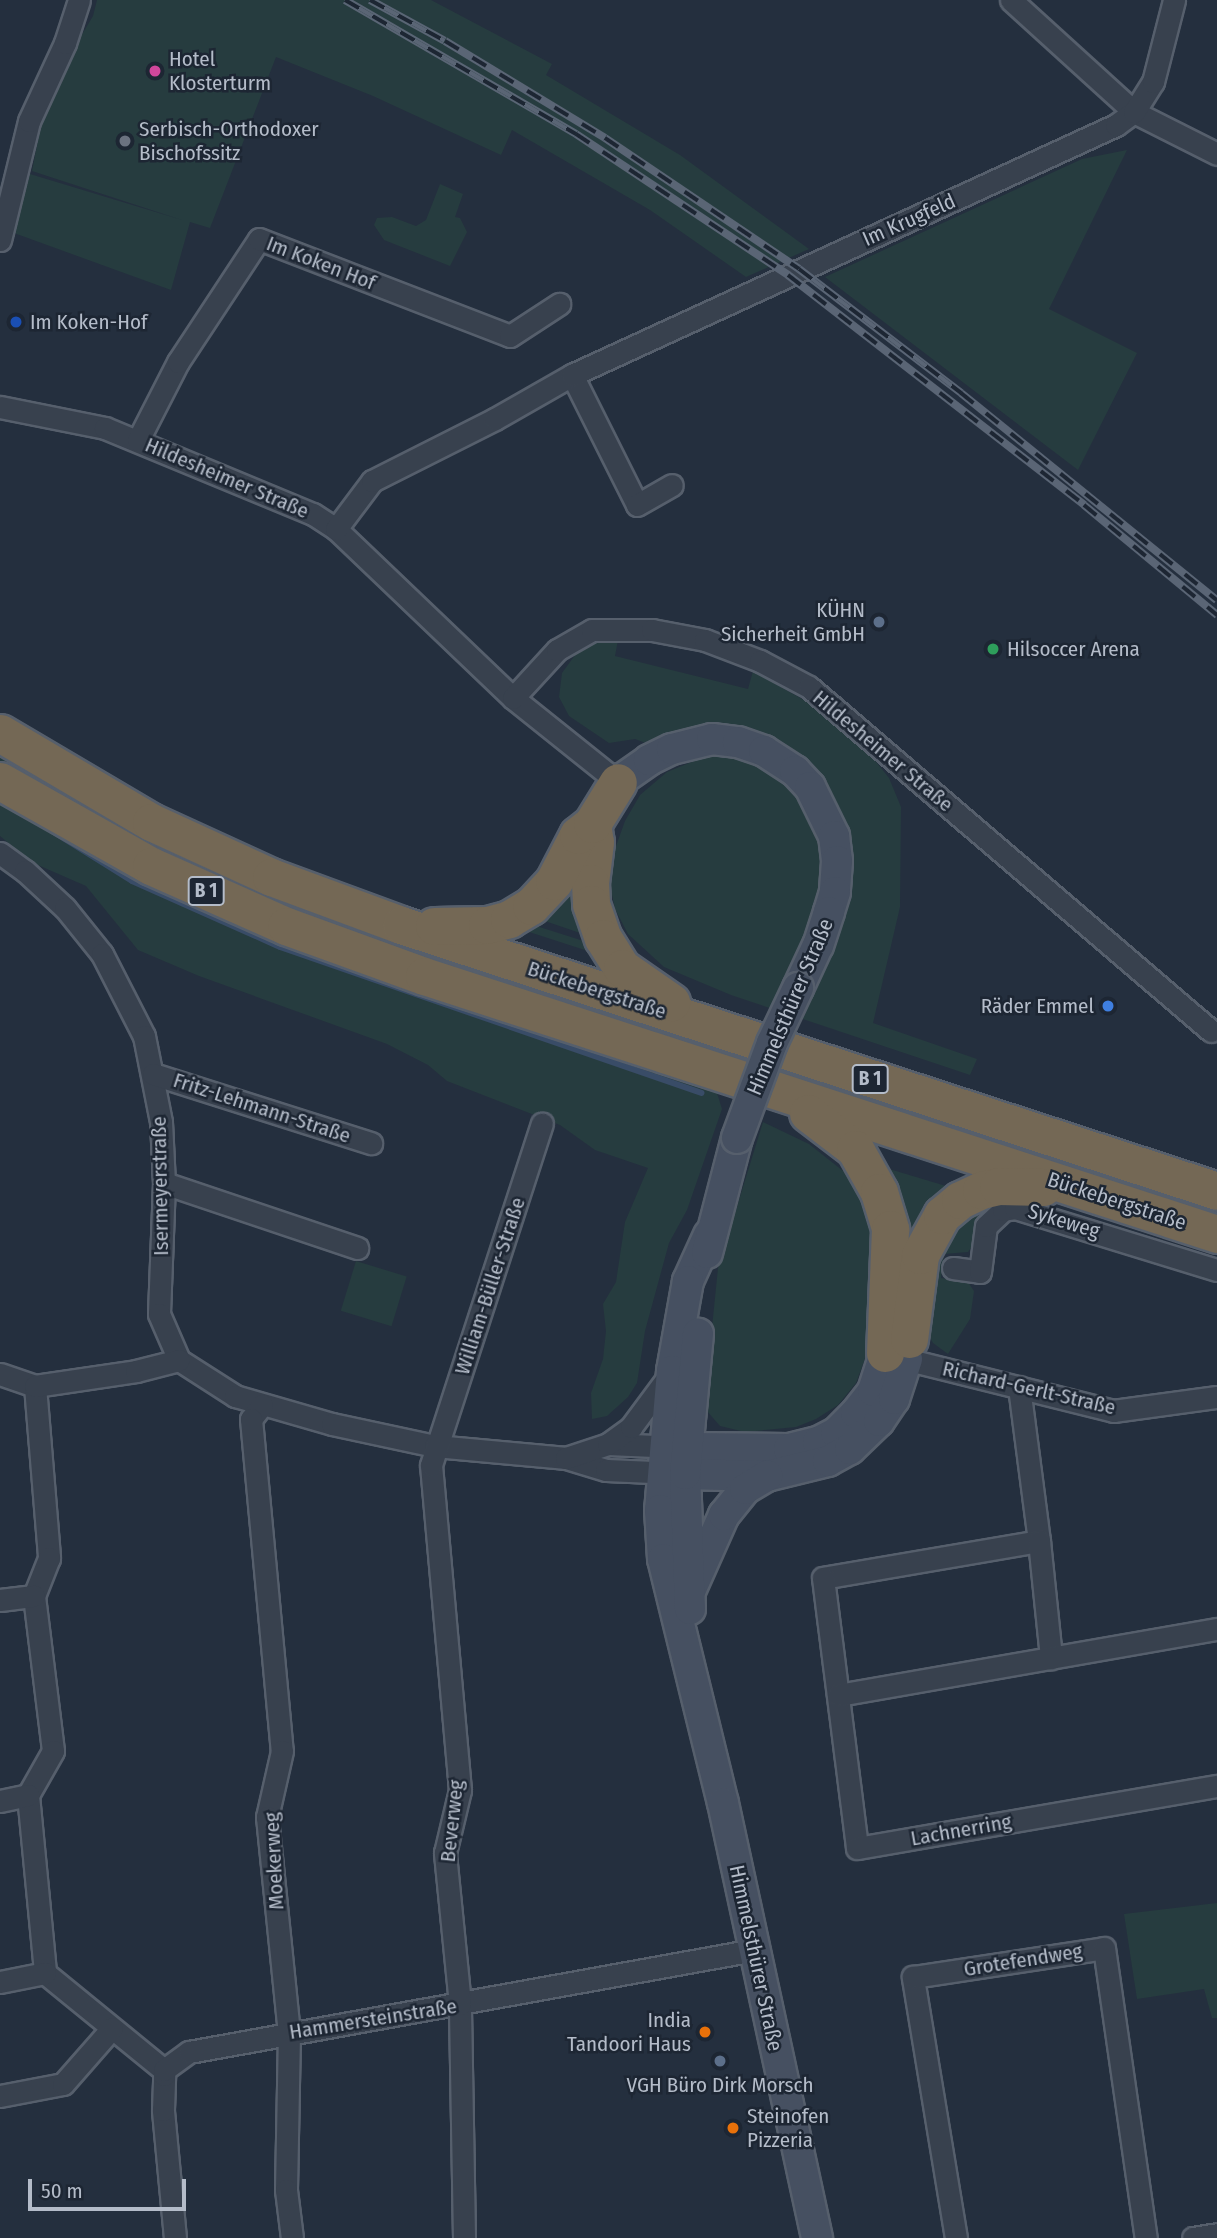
<!DOCTYPE html>
<meta charset="utf-8">
<style>
body{margin:0}
#map{position:relative;width:1217px;height:2238px;overflow:hidden;background:#242f3e;font-family:"Fira Sans Condensed",sans-serif}
div>[style]{position:absolute}
[style*='--x']{left:calc(var(--x)*1px);top:calc(var(--y)*1px);width:calc(var(--w)*1px);rotate:calc(var(--a)*1deg)}
.green>*{inset:0;background:#263c3f;transform-origin:0 0}
.stream>*{height:6px;margin:-3px;padding:0 3px;transform-origin:3px;border-radius:3px;background:#394c67}
.roads{filter:drop-shadow(2px 0 #565f6c) drop-shadow(-2px 0 #565f6c) drop-shadow(0 2px #565f6c) drop-shadow(0 -2px #565f6c)}
.street>*{height:21px;margin:-10.5px;padding:0 10.5px;transform-origin:10.5px;border-radius:10.5px;background:#38414e}
.secondary>*{height:30px;margin:-15px;padding:0 15px;transform-origin:15px;border-radius:15px;background:#465061}
.highway>*{height:37px;margin:-18.5px;padding:0 18.5px;transform-origin:18.5px;border-radius:18.5px;background:#746855}
.rail>*{height:8px;margin-top:-4px;transform-origin:0;background:repeating-linear-gradient(90deg,#1d2633 0 16px,#5a6575 0 32px);box-sizing:border-box;border-block:2px solid #5a6575}
.bridges{filter:drop-shadow(2px 0 #565f6c) drop-shadow(-2px 0 #565f6c) drop-shadow(0 2px #565f6c) drop-shadow(0 -2px #565f6c)}
.secondary-bridge>*{height:30px;margin:-15px;padding:0 15px;transform-origin:15px;border-radius:15px;background:#465061}
.dots>*{width:19px;height:19px;translate:-50% -50%;box-sizing:border-box;border:4px solid #1d2633;border-radius:50%}
span{translate:-50% -50%;white-space:nowrap;text-align:center;line-height:1.15;-webkit-text-stroke:5px #1d2633;paint-order:stroke}
.shield-label span{padding:2px 5px;background:#1d2633;border:2px solid;border-radius:5px;-webkit-text-stroke-width:0}
.shield-label{font-size:19px;color:#b4bcc9;font-weight:700}
.poi-label{font-size:21px;color:#b4bcc9}
.left{translate:0 -50%;text-align:left}
.right{translate:-100% -50%;text-align:right}
.street-label{font-size:21px;color:#b4bcc9}
.scale{position:absolute;left:28px;top:2179px;width:158px;height:32px;box-sizing:border-box;border:4px solid #b4bcc9;border-top:0;padding-left:9px;font-size:21px;line-height:24px;white-space:nowrap;color:#b4bcc9;-webkit-text-stroke:5px #1d2633;paint-order:stroke}
</style>
<div id="map">
<div class="green">
<div style="clip-path:polygon(97px 0,431px 0,552px 64px,546px 75px,680px 155px,809px 249px,746px 277px,650px 210px,512px 130px,501px 155px,373px 96px,276px 57px,210px 228px,190px 222px,171px 290px,14px 233px,30px 174px,182px 220px,32px 171px,41px 125px,65px 63px,93px 16px)"></div>
<div style="clip-path:polygon(1127px 150px,1049px 309px,1137px 353px,1078px 470px,825px 277px,1082px 159px)"></div>
<div style="clip-path:polygon(440px 184px,463px 194px,455px 217px,460px 218px,467px 232px,450px 266px,384px 240px,374px 225px,377px 218px,392px 217px,416px 226px,426px 220px)"></div>
<div style="clip-path:polygon(597px 639px,618px 640px,615px 656px,748px 689px,753px 671px,809px 703px,839px 725px,869px 753px,889px 778px,901px 807px,900px 907px,873px 1023px,977px 1059px,970px 1075px,731px 995px,664px 967px,628px 934px,615px 909px,609px 881px,611px 860px,625px 821px,640px 795px,667px 772px,694px 761px,635px 739px,609px 743px,569px 716px,559px 697px,562px 673px,578px 651px)"></div>
<div style="clip-path:polygon(0 748px,771px 1061px,897px 1107px,895px 1112px,706px 1052px,267px 904px,139px 845px,0 764px)"></div>
<div style="clip-path:polygon(0 792px,506px 1021px,717px 1093px,722px 1109px,687px 1210px,669px 1243px,645px 1331px,637px 1383px,628px 1397px,607px 1416px,592px 1419px,591px 1393px,603px 1359px,606px 1331px,603px 1304px,616px 1282px,625px 1222px,648px 1168px,595px 1150px,560px 1125px,447px 1081px,428px 1065px,387px 1044px,199px 976px,138px 950px,86px 886px,31px 862px,0 836px)"></div>
<div style="clip-path:polygon(573px 862px,586px 935px,542px 920px)"></div>
<div style="clip-path:polygon(530px 924px,590px 943px,606px 962px,593px 958px,594px 953px,523px 930px,521px 934px,505px 929px)"></div>
<div style="clip-path:polygon(763px 1122px,809px 1144px,852px 1178px,865px 1204px,874px 1241px,873px 1294px,866px 1356px,856px 1383px,838px 1405px,816px 1419px,796px 1427px,745px 1432px,720px 1426px,706px 1410px,708px 1367px,718px 1268px)"></div>
<div style="clip-path:polygon(886px 1168px,956px 1189px,910px 1269px)"></div>
<div style="clip-path:polygon(969px 1205px,979px 1213px,973px 1245px,968px 1252px,944px 1254px,941px 1278px,968px 1282px,974px 1291px,970px 1319px,948px 1354px,933px 1343px,923px 1325px,927px 1265px)"></div>
<div style="left:356px;top:1261px;width:53px;height:52px;rotate:17deg"></div>
<div style="clip-path:polygon(1217px 1903px,1217px 2018px,1212px 2018px,1204px 1989px,1137px 1999px,1124px 1914px)"></div>
</div>
<div class="stream">
<div style="--x:52;--y:831;--w:94;--a:32"></div>
<div style="--x:132;--y:881;--w:162;--a:24"></div>
<div style="--x:280;--y:947;--w:446;--a:19.1"></div>
</div>
<div class="roads">
<div class="street">
<div style="--x:1011;--y:0;--w:166;--a:42.3"></div>
<div style="--x:1134;--y:112;--w:93;--a:26.8"></div>
<div style="--x:0;--y:240;--w:122;--a:-76.3"></div>
<div style="--x:29;--y:121;--w:86;--a:-65.2"></div>
<div style="--x:65;--y:43;--w:45;--a:-72"></div>
<div style="--x:572;--y:375;--w:145;--a:63.4"></div>
<div style="--x:637;--y:505;--w:40;--a:-29.7"></div>
<div style="--x:0;--y:407;--w:107;--a:11.3"></div>
<div style="--x:105;--y:428;--w:225;--a:22.5"></div>
<div style="--x:313;--y:514;--w:27;--a:33"></div>
<div style="--x:336;--y:529;--w:245;--a:43.7"></div>
<div style="--x:513;--y:698;--w:134;--a:38.7"></div>
<div style="--x:138;--y:440;--w:88;--a:-62.9"></div>
<div style="--x:178;--y:362;--w:147;--a:-56.6"></div>
<div style="--x:259;--y:239;--w:269;--a:21.1"></div>
<div style="--x:510;--y:336;--w:59;--a:-33.1"></div>
<div style="--x:336;--y:529;--w:60;--a:-53.1"></div>
<div style="--x:372;--y:481;--w:138;--a:-26.8"></div>
<div style="--x:495;--y:419;--w:89;--a:-29.7"></div>
<div style="--x:572;--y:375;--w:599;--a:-24.68"></div>
<div style="--x:1116;--y:125;--w:22;--a:-36"></div>
<div style="--x:1134;--y:112;--w:36;--a:-58"></div>
<div style="--x:1153;--y:82;--w:85;--a:-75.6"></div>
<div style="--x:513;--y:698;--w:65;--a:-47.5"></div>
<div style="--x:557;--y:650;--w:40;--a:-29.7"></div>
<div style="--x:592;--y:630;--w:60;--a:0"></div>
<div style="--x:652;--y:630;--w:54;--a:10.7"></div>
<div style="--x:705;--y:640;--w:59;--a:20.9"></div>
<div style="--x:760;--y:661;--w:55;--a:28"></div>
<div style="--x:809;--y:687;--w:529;--a:40.55"></div>
<div style="--x:0;--y:853;--w:31;--a:36"></div>
<div style="--x:25;--y:871;--w:54;--a:42.8"></div>
<div style="--x:65;--y:908;--w:59;--a:51.2"></div>
<div style="--x:102;--y:954;--w:92;--a:62.9"></div>
<div style="--x:144;--y:1036;--w:88;--a:78.8"></div>
<div style="--x:161;--y:1122;--w:61;--a:87.2"></div>
<div style="--x:164;--y:1183;--w:131;--a:92.2"></div>
<div style="--x:159;--y:1314;--w:50;--a:66.5"></div>
<div style="--x:179;--y:1360;--w:67;--a:32.7"></div>
<div style="--x:235;--y:1396;--w:101;--a:16.1"></div>
<div style="--x:332;--y:1424;--w:105;--a:12.1"></div>
<div style="--x:435;--y:1446;--w:132;--a:5.2"></div>
<div style="--x:566;--y:1458;--w:42;--a:16.7"></div>
<div style="--x:606;--y:1470;--w:70;--a:2.5"></div>
<div style="--x:153;--y:1074;--w:229;--a:17.6"></div>
<div style="--x:164;--y:1183;--w:204;--a:18.6"></div>
<div style="--x:953;--y:1268;--w:27;--a:8"></div>
<div style="--x:980;--y:1272;--w:46;--a:-82.6"></div>
<div style="--x:986;--y:1226;--w:23;--a:-43"></div>
<div style="--x:1003;--y:1210;--w:12;--a:-9"></div>
<div style="--x:1015;--y:1208;--w:211;--a:17.1"></div>
<div style="--x:893;--y:1356;--w:227;--a:14"></div>
<div style="--x:1113;--y:1411;--w:105;--a:-7.7"></div>
<div style="--x:0;--y:1374;--w:37;--a:19"></div>
<div style="--x:35;--y:1386;--w:173;--a:85.3"></div>
<div style="--x:49;--y:1558;--w:41;--a:111.5"></div>
<div style="--x:34;--y:1596;--w:156;--a:83"></div>
<div style="--x:53;--y:1751;--w:51;--a:119.6"></div>
<div style="--x:28;--y:1795;--w:179;--a:84.5"></div>
<div style="--x:45;--y:1973;--w:154;--a:39.2"></div>
<div style="--x:35;--y:1386;--w:102;--a:-8.4"></div>
<div style="--x:136;--y:1371;--w:44;--a:-14.3"></div>
<div style="--x:1019;--y:1387;--w:155;--a:82.6"></div>
<div style="--x:1039;--y:1541;--w:219;--a:170.3"></div>
<div style="--x:823;--y:1578;--w:272;--a:82.8"></div>
<div style="--x:857;--y:1848;--w:365;--a:-9.8"></div>
<div style="--x:262;--y:1405;--w:18;--a:128"></div>
<div style="--x:251;--y:1419;--w:333;--a:84.7"></div>
<div style="--x:282;--y:1751;--w:68;--a:102.8"></div>
<div style="--x:267;--y:1817;--w:217;--a:84.2"></div>
<div style="--x:289;--y:2033;--w:157;--a:91.1"></div>
<div style="--x:286;--y:2190;--w:48;--a:82.9"></div>
<div style="--x:608;--y:1444;--w:70;--a:2.5"></div>
<div style="--x:566;--y:1458;--w:44;--a:-18.4"></div>
<div style="--x:608;--y:1444;--w:29;--a:-36"></div>
<div style="--x:631;--y:1427;--w:67;--a:-53.5"></div>
<div style="--x:1039;--y:1541;--w:118;--a:84.1"></div>
<div style="--x:0;--y:1600;--w:34;--a:-7"></div>
<div style="--x:838;--y:1695;--w:385;--a:-9.9"></div>
<div style="--x:0;--y:1801;--w:29;--a:-12"></div>
<div style="--x:0;--y:1982;--w:46;--a:-11.3"></div>
<div style="--x:0;--y:2096;--w:64;--a:-10.8"></div>
<div style="--x:63;--y:2084;--w:74;--a:-48.8"></div>
<div style="--x:175;--y:2238;--w:129;--a:-95.4"></div>
<div style="--x:163;--y:2110;--w:35;--a:-88"></div>
<div style="--x:164;--y:2075;--w:5;--a:-90"></div>
<div style="--x:164;--y:2070;--w:31;--a:-36"></div>
<div style="--x:189;--y:2052;--w:574;--a:-10.23"></div>
<div style="--x:464;--y:2238;--w:234;--a:-91"></div>
<div style="--x:460;--y:2004;--w:152;--a:-95.7"></div>
<div style="--x:445;--y:1853;--w:65;--a:-76.6"></div>
<div style="--x:460;--y:1790;--w:326;--a:-95.1"></div>
<div style="--x:431;--y:1465;--w:359;--a:-72"></div>
<div style="--x:956;--y:2238;--w:265;--a:-99.4"></div>
<div style="--x:913;--y:1977;--w:193;--a:-8.6"></div>
<div style="--x:1104;--y:1948;--w:293;--a:81.8"></div>
<div style="--x:1193;--y:2238;--w:24;--a:-9"></div>
</div>
<div class="secondary">
<div style="--x:618;--y:782;--w:38;--a:-35"></div>
<div style="--x:649;--y:760;--w:25;--a:-26"></div>
<div style="--x:672;--y:749;--w:41;--a:-14"></div>
<div style="--x:712;--y:739;--w:26;--a:7"></div>
<div style="--x:738;--y:742;--w:28;--a:19"></div>
<div style="--x:764;--y:751;--w:37;--a:33"></div>
<div style="--x:795;--y:771;--w:22;--a:47"></div>
<div style="--x:810;--y:787;--w:55;--a:63.9"></div>
<div style="--x:834;--y:836;--w:25;--a:83"></div>
<div style="--x:837;--y:861;--w:31;--a:94"></div>
<div style="--x:835;--y:892;--w:21;--a:107"></div>
<div style="--x:829;--y:912;--w:35;--a:108"></div>
<div style="--x:818;--y:945;--w:47;--a:114.9"></div>
<div style="--x:709;--y:1235;--w:51;--a:114.5"></div>
<div style="--x:688;--y:1281;--w:91;--a:100.1"></div>
<div style="--x:672;--y:1371;--w:140;--a:94.9"></div>
<div style="--x:660;--y:1510;--w:49;--a:86.5"></div>
<div style="--x:663;--y:1559;--w:251;--a:76.2"></div>
<div style="--x:723;--y:1803;--w:445;--a:77.8"></div>
<div style="--x:707;--y:1253;--w:119;--a:-75.4"></div>
<div style="--x:687;--y:1448;--w:102;--a:0.6"></div>
<div style="--x:789;--y:1449;--w:30;--a:-14"></div>
<div style="--x:818;--y:1442;--w:20;--a:-27"></div>
<div style="--x:836;--y:1433;--w:28;--a:-45"></div>
<div style="--x:856;--y:1413;--w:28;--a:-52"></div>
<div style="--x:873;--y:1391;--w:40;--a:-72"></div>
<div style="--x:685;--y:1474;--w:82;--a:1.4"></div>
<div style="--x:767;--y:1476;--w:63;--a:-13.8"></div>
<div style="--x:828;--y:1461;--w:25;--a:-29"></div>
<div style="--x:850;--y:1449;--w:40;--a:-44"></div>
<div style="--x:879;--y:1421;--w:27;--a:-56"></div>
<div style="--x:894;--y:1399;--w:42;--a:-72"></div>
<div style="--x:691;--y:1589;--w:81;--a:-66"></div>
<div style="--x:724;--y:1515;--w:33;--a:-51"></div>
<div style="--x:745;--y:1489;--w:26;--a:-31"></div>
<div style="--x:690;--y:1609;--w:135;--a:-92.1"></div>
<div style="--x:685;--y:1474;--w:141;--a:-84.7"></div>
</div>
<div class="highway">
<div style="--x:0;--y:733;--w:175;--a:30.5"></div>
<div style="--x:151;--y:822;--w:132;--a:24.6"></div>
<div style="--x:271;--y:877;--w:139;--a:20.3"></div>
<div style="--x:401;--y:925;--w:858;--a:18.05"></div>
<div style="--x:0;--y:781;--w:173;--a:29.4"></div>
<div style="--x:151;--y:866;--w:148;--a:24"></div>
<div style="--x:286;--y:926;--w:147;--a:19.9"></div>
<div style="--x:424;--y:976;--w:834;--a:18.02"></div>
<div style="--x:592;--y:824;--w:18;--a:81"></div>
<div style="--x:595;--y:842;--w:41;--a:97"></div>
<div style="--x:590;--y:883;--w:21;--a:87"></div>
<div style="--x:591;--y:904;--w:36;--a:71"></div>
<div style="--x:603;--y:938;--w:36;--a:58"></div>
<div style="--x:622;--y:968;--w:60;--a:34.8"></div>
<div style="--x:434;--y:926;--w:53;--a:-1.1"></div>
<div style="--x:487;--y:925;--w:23;--a:-15"></div>
<div style="--x:509;--y:919;--w:26;--a:-31"></div>
<div style="--x:531;--y:906;--w:34;--a:-47"></div>
<div style="--x:554;--y:881;--w:52;--a:-62.4"></div>
<div style="--x:578;--y:835;--w:18;--a:-38"></div>
<div style="--x:592;--y:824;--w:49;--a:-58.2"></div>
<div style="--x:808;--y:1113;--w:59;--a:37.5"></div>
<div style="--x:855;--y:1149;--w:49;--a:60.8"></div>
<div style="--x:879;--y:1192;--w:39;--a:73"></div>
<div style="--x:890;--y:1229;--w:124;--a:92.3"></div>
<div style="--x:909;--y:1339;--w:85;--a:-82.5"></div>
<div style="--x:920;--y:1255;--w:46;--a:-61.2"></div>
<div style="--x:942;--y:1215;--w:23;--a:-40"></div>
<div style="--x:960;--y:1200;--w:23;--a:-25"></div>
<div style="--x:981;--y:1190;--w:17;--a:-13"></div>
<div style="--x:998;--y:1186;--w:45;--a:1.3"></div>
</div>
</div>
<div class="rail">
<div style="--x:345;--y:0;--w:267;--a:30.1"></div>
<div style="--x:576;--y:134;--w:255;--a:33.6"></div>
<div style="--x:788;--y:275;--w:375;--a:37.8"></div>
<div style="--x:1084;--y:505;--w:173;--a:39.6"></div>
<div style="--x:370;--y:0;--w:85;--a:28.7"></div>
<div style="--x:445;--y:41;--w:187;--a:31.2"></div>
<div style="--x:605;--y:138;--w:234;--a:34"></div>
<div style="--x:799;--y:269;--w:204;--a:37.4"></div>
<div style="--x:961;--y:393;--w:329;--a:39"></div>
</div>
<div class="bridges">
<div class="secondary-bridge">
<div style="--x:737;--y:1138;--w:101;--a:-69.8"></div>
<div style="--x:772;--y:1043;--w:61;--a:-64.7"></div>
</div>
</div>
<div class="dots">
<div style="left:155px;top:71px;background:#d1479c"></div>
<div style="left:125px;top:141px;background:#6b7280"></div>
<div style="left:16px;top:322px;background:#1a4fb4"></div>
<div style="left:879px;top:622px;background:#5c6f8a"></div>
<div style="left:993px;top:649px;background:#2e9e5b"></div>
<div style="left:1108px;top:1006px;background:#3f7fe0"></div>
<div style="left:705px;top:2032px;background:#e8710a"></div>
<div style="left:720px;top:2061px;background:#5c6f8a"></div>
<div style="left:733px;top:2128px;background:#e8710a"></div>
</div>
<div class="shield-label">
<span style="left:206px;top:891px">B 1</span>
<span style="left:870px;top:1079px">B 1</span>
</div>
<div class="poi-label">
<span class="left" style="left:169px;top:71px">Hotel<br>Klosterturm</span>
<span class="left" style="left:139px;top:141px">Serbisch-Orthodoxer<br>Bischofssitz</span>
<span class="left" style="left:30px;top:322px">Im Koken-Hof</span>
<span class="right" style="left:865px;top:622px">KÜHN<br>Sicherheit GmbH</span>
<span class="left" style="left:1007px;top:649px">Hilsoccer Arena</span>
<span class="right" style="left:1094px;top:1006px">Räder Emmel</span>
<span class="right" style="left:691px;top:2032px">India<br>Tandoori Haus</span>
<span style="left:720px;top:2085px">VGH Büro Dirk Morsch</span>
<span class="left" style="left:747px;top:2128px">Steinofen<br>Pizzeria</span>
</div>
<div class="street-label">
<span style="left:909px;top:220px;rotate:-24deg">Im Krugfeld</span>
<span style="left:321px;top:263px;rotate:21deg">Im Koken Hof</span>
<span style="left:227px;top:478px;rotate:23deg">Hildesheimer Straße</span>
<span style="left:883px;top:751px;rotate:40deg">Hildesheimer Straße</span>
<span style="left:597px;top:990px;rotate:18deg">Bückebergstraße</span>
<span style="left:790px;top:1007px;rotate:-67deg">Himmelsthürer Straße</span>
<span style="left:262px;top:1108px;rotate:18deg">Fritz-Lehmann-Straße</span>
<span style="left:160px;top:1186px;rotate:-91deg">Isermeyerstraße</span>
<span style="left:1117px;top:1201px;rotate:18deg">Bückebergstraße</span>
<span style="left:1064px;top:1221px;rotate:17deg">Sykeweg</span>
<span style="left:490px;top:1286px;rotate:-72deg">William-Büller-Straße</span>
<span style="left:1029px;top:1388px;rotate:13deg">Richard-Gerlt-Straße</span>
<span style="left:452px;top:1821px;rotate:-84deg">Beverweg</span>
<span style="left:961px;top:1830px;rotate:-10deg">Lachnerring</span>
<span style="left:274px;top:1861px;rotate:-93deg">Moekerweg</span>
<span style="left:756px;top:1958px;rotate:78deg">Himmelsthürer Straße</span>
<span style="left:1023px;top:1960px;rotate:-9deg">Grotefendweg</span>
<span style="left:373px;top:2019px;rotate:-9deg">Hammersteinstraße</span>
</div>
<div class="scale">50 m</div>
</div>
